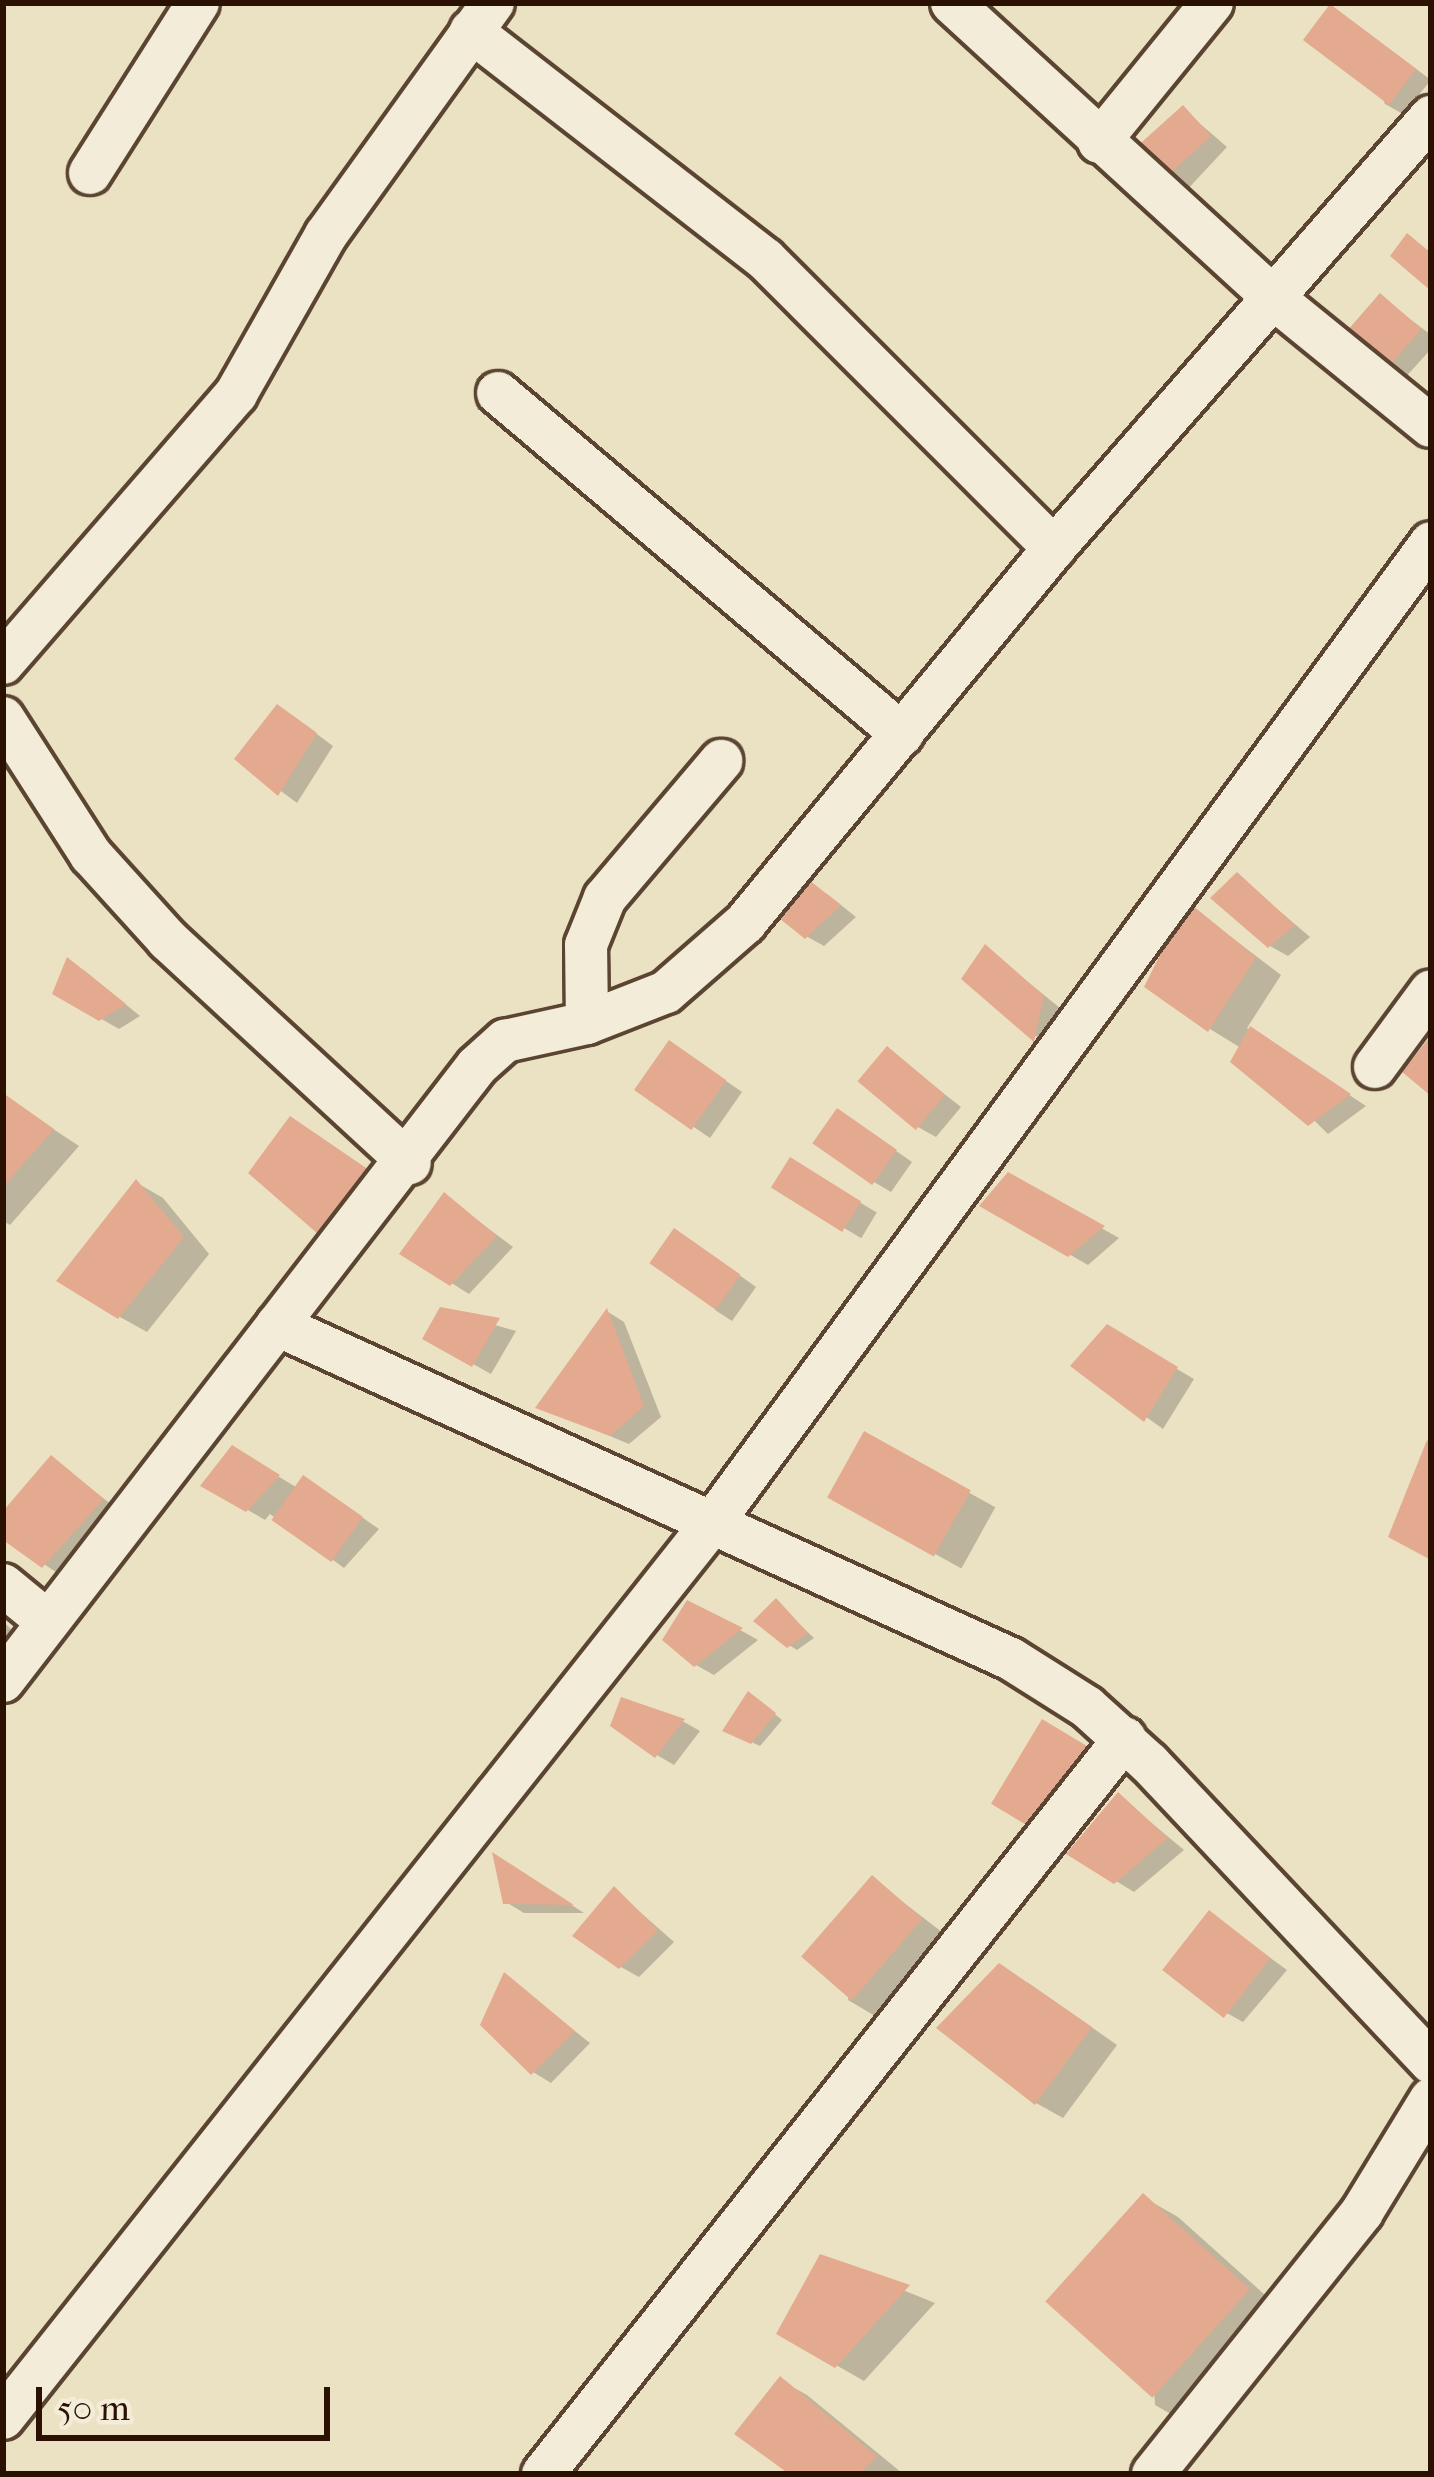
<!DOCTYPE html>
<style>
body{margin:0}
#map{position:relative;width:1434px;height:2477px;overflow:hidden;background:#ebe2c3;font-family:"IM FELL French Canon",serif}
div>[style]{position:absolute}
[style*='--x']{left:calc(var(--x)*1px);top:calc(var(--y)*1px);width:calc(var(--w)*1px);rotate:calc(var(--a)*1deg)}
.shadow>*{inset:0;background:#0003;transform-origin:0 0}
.building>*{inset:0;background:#e4aa8f;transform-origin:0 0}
.roads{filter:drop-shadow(3px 0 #5b4532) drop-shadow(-3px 0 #5b4532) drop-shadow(0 3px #5b4532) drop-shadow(0 -3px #5b4532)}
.minor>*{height:42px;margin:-21px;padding:0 21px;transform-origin:21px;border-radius:21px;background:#f2ecd8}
span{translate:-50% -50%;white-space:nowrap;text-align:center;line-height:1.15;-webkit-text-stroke:12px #f2ecd8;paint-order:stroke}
.frame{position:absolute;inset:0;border:6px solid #2b1102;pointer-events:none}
.scale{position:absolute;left:36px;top:2387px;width:294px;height:54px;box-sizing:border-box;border:6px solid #2b1102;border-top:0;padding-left:15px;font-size:36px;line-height:42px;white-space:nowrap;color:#2b1102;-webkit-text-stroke:9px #f2ecd8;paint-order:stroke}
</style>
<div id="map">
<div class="shadow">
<div style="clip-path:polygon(1348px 18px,1431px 80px,1403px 114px,1385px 104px)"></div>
<div style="clip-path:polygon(1183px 109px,1227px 147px,1184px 193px,1167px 183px)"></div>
<div style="clip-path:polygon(1381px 297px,1431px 335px,1431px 349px,1402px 381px,1384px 370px)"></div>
<div style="clip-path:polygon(295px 718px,333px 746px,297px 803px,238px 759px)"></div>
<div style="clip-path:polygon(1237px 875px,1310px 937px,1288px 956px,1270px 946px)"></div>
<div style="clip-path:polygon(827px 894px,856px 917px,824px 946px,806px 936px)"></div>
<div style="clip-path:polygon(1189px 905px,1281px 975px,1247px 1028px,1366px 1106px,1328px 1134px,1241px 1048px,1210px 1029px)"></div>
<div style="clip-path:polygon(986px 948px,1060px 1008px,1052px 1049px,964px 978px)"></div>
<div style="clip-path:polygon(69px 961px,85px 971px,140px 1016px,119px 1029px,56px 993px)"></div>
<div style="clip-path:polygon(888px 1050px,961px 1107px,936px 1137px,918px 1127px)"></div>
<div style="clip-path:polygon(687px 1054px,742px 1092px,710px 1138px,638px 1089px)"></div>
<div style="clip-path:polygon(3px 1096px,79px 1146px,10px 1225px,3px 1221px)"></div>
<div style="clip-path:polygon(855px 1122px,912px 1162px,891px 1192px,874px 1182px)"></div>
<div style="left:791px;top:1161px;width:100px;height:30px;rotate:31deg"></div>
<div style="clip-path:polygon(1009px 1176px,1119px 1238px,1088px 1265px,983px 1205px)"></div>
<div style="clip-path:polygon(137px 1183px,163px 1198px,209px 1254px,147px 1332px,120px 1317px)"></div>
<div style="clip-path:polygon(445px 1196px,513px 1247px,469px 1294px,404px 1253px)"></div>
<div style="clip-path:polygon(693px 1242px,756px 1287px,732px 1321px,715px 1310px)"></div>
<div style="clip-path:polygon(441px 1310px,516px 1331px,491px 1374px,426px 1338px)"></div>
<div style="clip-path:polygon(608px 1312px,624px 1322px,661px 1417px,629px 1444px,540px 1407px)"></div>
<div style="clip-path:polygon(1107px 1328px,1194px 1379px,1163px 1429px,1074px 1365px)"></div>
<div style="left:865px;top:1435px;width:149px;height:70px;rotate:29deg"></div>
<div style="clip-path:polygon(232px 1449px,296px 1487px,321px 1489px,379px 1529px,344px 1568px,270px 1514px,265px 1520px,205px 1485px)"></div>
<div style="clip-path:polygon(52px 1459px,120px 1511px,62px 1576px,3px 1537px,3px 1516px)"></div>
<div style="clip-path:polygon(776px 1602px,814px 1638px,797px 1650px,789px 1645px)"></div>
<div style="clip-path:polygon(689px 1604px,742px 1631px,758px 1640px,714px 1675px,696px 1665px)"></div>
<div style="clip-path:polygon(3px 1621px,23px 1642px,3px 1657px)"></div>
<div style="clip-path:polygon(756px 1699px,782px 1720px,760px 1746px,734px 1734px)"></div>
<div style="clip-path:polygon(623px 1701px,684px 1722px,700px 1731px,674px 1765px,657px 1755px)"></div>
<div style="clip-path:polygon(1119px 1796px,1184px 1850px,1134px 1892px,1071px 1853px)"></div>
<div style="clip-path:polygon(511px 1866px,584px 1913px,524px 1913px,506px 1902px)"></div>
<div style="clip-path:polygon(873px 1879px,947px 1936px,875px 2016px,848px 2000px)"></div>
<div style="clip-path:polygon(615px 1890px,674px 1942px,639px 1977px,621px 1967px)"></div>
<div style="clip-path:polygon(1210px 1914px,1287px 1970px,1243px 2022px,1225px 2012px)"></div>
<div style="clip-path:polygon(505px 1976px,590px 2043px,551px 2083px,533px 2072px)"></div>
<div style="clip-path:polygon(1027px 1982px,1117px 2045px,1063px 2118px,1036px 2103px)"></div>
<div style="clip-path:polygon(1143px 2197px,1178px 2217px,1284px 2312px,1190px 2425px,1155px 2405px)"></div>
<div style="clip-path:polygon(821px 2257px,935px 2303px,864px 2381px,780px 2333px)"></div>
<div style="clip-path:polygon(780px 2380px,807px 2395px,902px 2473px,794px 2474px)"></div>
</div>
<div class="building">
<div style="left:1330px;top:4px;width:108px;height:45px;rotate:37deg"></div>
<div style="left:1183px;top:105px;width:42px;height:71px;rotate:48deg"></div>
<div style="clip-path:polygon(1407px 233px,1431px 253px,1431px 291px,1390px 256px)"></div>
<div style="left:1380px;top:293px;width:55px;height:60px;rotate:41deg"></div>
<div style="clip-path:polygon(277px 704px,317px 733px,278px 796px,234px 759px)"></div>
<div style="clip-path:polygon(1237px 872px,1295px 925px,1268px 948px,1210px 898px)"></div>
<div style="clip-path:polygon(809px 880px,841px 905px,805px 939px,779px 918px)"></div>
<div style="clip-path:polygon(1187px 901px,1256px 957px,1208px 1032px,1144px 987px)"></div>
<div style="clip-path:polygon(985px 944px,1044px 996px,1034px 1042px,961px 979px)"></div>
<div style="clip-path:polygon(67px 957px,126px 1004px,99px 1021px,52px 994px)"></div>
<div style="clip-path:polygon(1250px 1026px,1351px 1094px,1308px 1126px,1230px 1062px)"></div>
<div style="clip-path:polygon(1429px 1038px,1431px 1040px,1431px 1096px,1402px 1072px)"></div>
<div style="left:669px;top:1040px;width:70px;height:61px;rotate:35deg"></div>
<div style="left:887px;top:1046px;width:76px;height:46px;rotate:40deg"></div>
<div style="clip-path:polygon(3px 1093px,54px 1129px,3px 1187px)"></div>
<div style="left:837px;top:1108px;width:73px;height:43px;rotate:35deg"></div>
<div style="clip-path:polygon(290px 1116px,375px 1174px,318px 1234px,248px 1173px)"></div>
<div style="left:790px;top:1157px;width:84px;height:36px;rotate:32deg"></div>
<div style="clip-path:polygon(1008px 1172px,1105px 1226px,1068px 1257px,979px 1206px)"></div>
<div style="clip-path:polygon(136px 1179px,184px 1237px,118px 1319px,56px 1281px)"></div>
<div style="clip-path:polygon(444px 1192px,497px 1236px,450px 1286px,399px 1254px)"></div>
<div style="left:674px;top:1228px;width:81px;height:43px;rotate:35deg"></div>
<div style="clip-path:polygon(440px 1307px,500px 1318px,472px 1367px,422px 1339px)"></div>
<div style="clip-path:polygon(607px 1308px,644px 1406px,610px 1436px,535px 1408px)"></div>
<div style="clip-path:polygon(1107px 1324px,1178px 1367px,1144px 1422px,1070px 1366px)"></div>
<div style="left:864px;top:1431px;width:122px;height:76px;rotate:29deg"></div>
<div style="clip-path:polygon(1427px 1440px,1431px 1444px,1431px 1560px,1388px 1537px)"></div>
<div style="clip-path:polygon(232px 1445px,280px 1475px,246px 1512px,200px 1486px)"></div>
<div style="clip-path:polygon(51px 1455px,104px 1499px,42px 1568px,3px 1540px,3px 1511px)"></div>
<div style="left:303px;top:1475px;width:73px;height:55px;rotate:35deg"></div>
<div style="clip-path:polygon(776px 1598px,808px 1633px,787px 1648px,753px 1621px)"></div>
<div style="clip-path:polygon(687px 1600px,743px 1628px,694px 1667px,662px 1640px)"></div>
<div style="clip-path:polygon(748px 1691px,776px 1713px,751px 1744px,722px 1731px)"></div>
<div style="clip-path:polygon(621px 1697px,685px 1719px,655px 1758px,610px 1726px)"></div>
<div style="left:1042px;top:1719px;width:64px;height:99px;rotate:31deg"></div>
<div style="clip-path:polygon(1118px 1792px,1168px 1838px,1114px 1884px,1066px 1854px)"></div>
<div style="clip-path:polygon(492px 1852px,574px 1905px,503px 1904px)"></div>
<div style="left:872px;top:1875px;width:67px;height:108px;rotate:41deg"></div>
<div style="clip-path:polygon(614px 1886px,658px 1930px,619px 1969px,572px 1936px)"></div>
<div style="left:1209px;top:1910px;width:78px;height:76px;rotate:38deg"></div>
<div style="clip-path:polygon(999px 1963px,1092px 2027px,1035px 2105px,936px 2028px)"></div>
<div style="clip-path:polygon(504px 1972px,575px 2031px,531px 2075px,480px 2025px)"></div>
<div style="left:1143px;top:2193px;width:144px;height:146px;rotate:42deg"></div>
<div style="clip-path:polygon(820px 2254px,910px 2285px,835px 2368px,776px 2334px)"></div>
<div style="clip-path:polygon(780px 2376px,877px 2456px,860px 2474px,789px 2474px,734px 2434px)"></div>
</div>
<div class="roads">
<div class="minor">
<div style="--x:952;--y:3;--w:441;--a:42.5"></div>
<div style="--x:1277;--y:301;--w:198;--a:39.1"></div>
<div style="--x:471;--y:31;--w:372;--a:37.8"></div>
<div style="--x:765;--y:259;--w:409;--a:45"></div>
<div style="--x:1099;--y:142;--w:179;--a:-50.9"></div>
<div style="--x:90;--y:173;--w:201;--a:-57.6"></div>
<div style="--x:498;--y:393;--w:529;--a:40.17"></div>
<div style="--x:3;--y:663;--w:356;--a:-49.1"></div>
<div style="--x:236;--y:394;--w:183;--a:-60.5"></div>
<div style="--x:326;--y:235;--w:286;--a:-54.3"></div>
<div style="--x:3;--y:718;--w:163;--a:57.3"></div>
<div style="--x:91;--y:855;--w:115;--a:47.8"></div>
<div style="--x:168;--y:940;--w:329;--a:42.7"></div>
<div style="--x:587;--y:1023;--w:78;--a:-90.7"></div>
<div style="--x:586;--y:945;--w:51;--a:-68"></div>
<div style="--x:605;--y:898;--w:180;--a:-49.7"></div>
<div style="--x:1375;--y:1067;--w:94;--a:-53.6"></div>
<div style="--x:277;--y:1325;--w:806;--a:24.47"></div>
<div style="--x:1011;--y:1659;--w:90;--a:32.3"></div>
<div style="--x:1087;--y:1707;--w:84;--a:42.1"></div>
<div style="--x:1149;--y:1763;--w:411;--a:46.7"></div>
<div style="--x:3;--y:1585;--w:58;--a:39.4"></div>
<div style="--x:3;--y:1681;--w:776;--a:-52.38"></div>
<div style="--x:477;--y:1066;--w:38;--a:-42"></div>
<div style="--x:505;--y:1041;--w:84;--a:-12.4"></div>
<div style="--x:587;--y:1023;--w:85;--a:-21.4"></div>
<div style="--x:666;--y:992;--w:105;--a:-41.1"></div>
<div style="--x:745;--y:923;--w:486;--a:-50.5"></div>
<div style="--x:1054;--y:548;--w:573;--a:-48.82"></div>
<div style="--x:3;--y:2418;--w:1143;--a:-51.61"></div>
<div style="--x:713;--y:1522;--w:1214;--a:-53.74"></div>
<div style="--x:543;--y:2474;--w:938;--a:-51.66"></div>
<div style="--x:1153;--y:2474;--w:335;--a:-51.4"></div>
<div style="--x:1362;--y:2212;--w:132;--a:-58.6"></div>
</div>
</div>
<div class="frame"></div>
<div class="scale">50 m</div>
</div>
